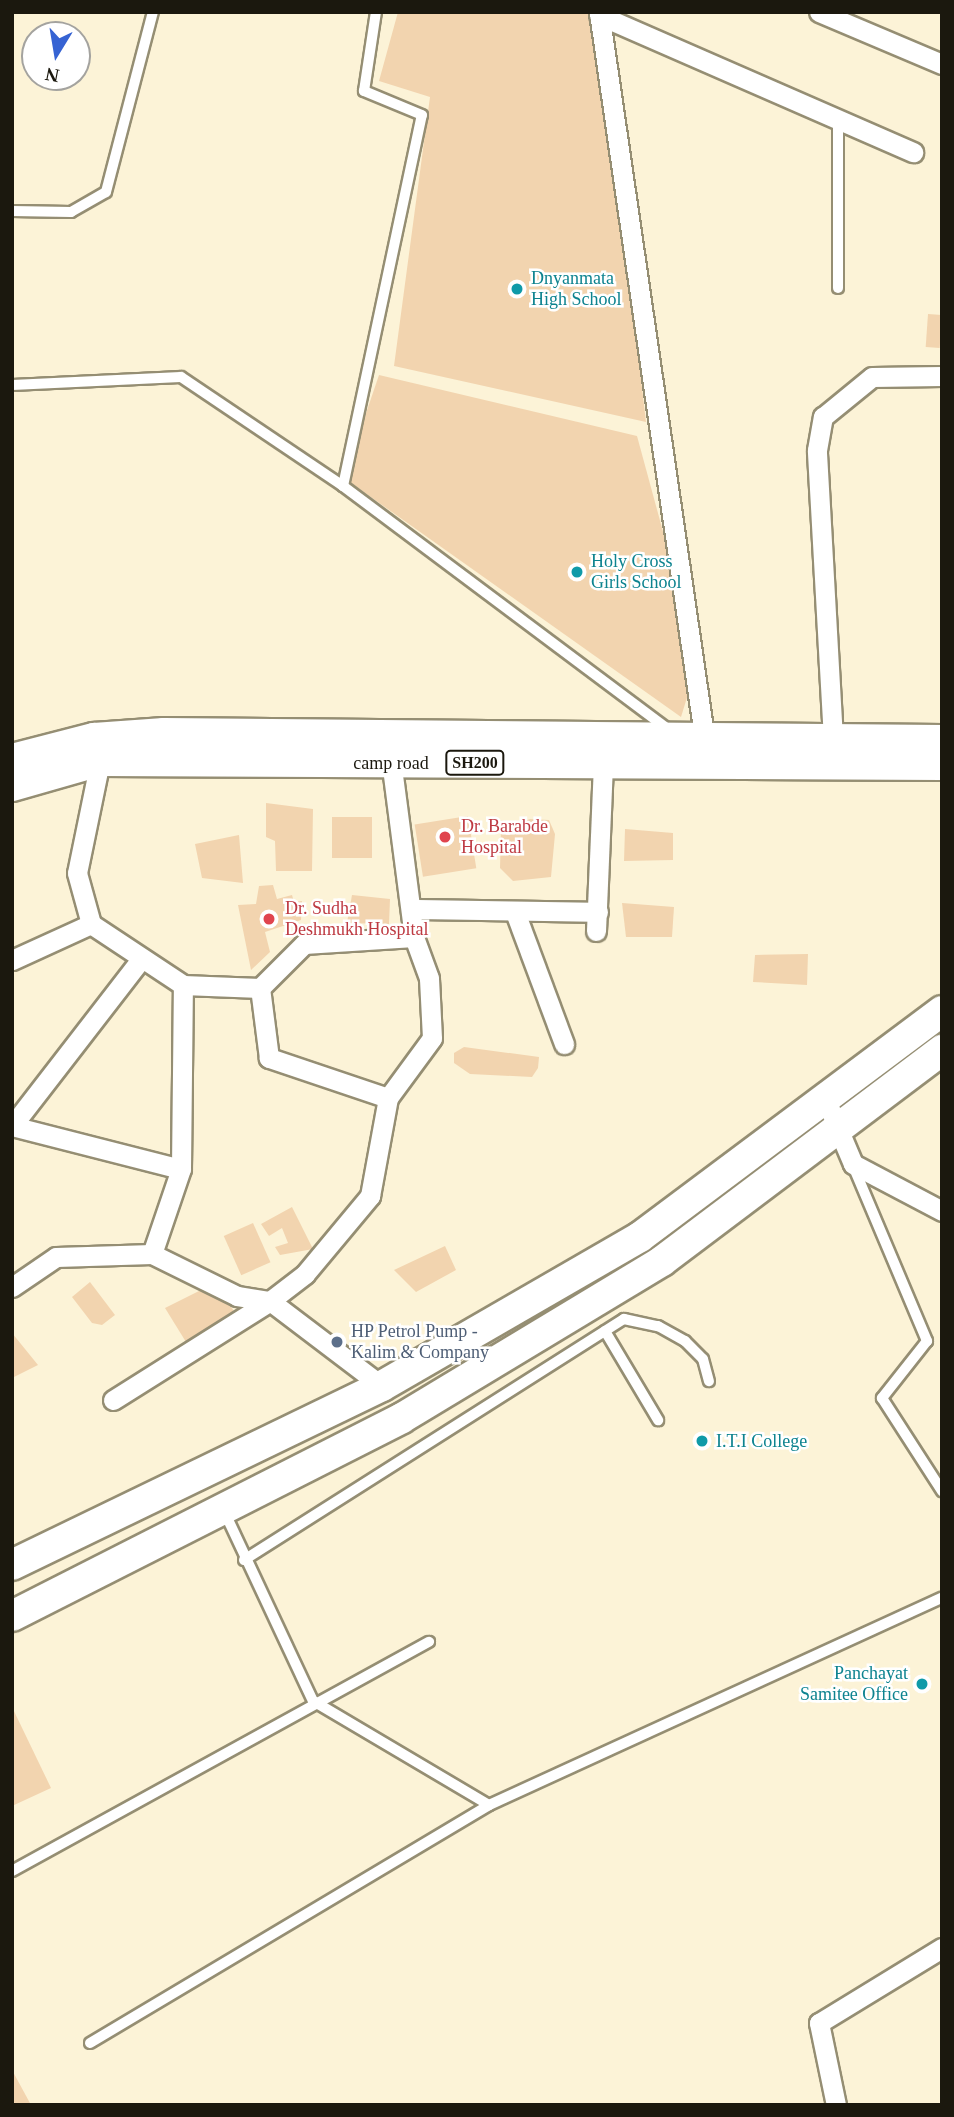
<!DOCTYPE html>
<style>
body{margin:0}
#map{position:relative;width:954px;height:2117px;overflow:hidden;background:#fcf3d7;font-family:"Times New Roman",serif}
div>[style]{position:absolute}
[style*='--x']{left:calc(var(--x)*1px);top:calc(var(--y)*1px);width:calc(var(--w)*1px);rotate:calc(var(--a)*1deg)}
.building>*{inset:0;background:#f2d4af;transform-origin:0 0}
.roads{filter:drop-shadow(2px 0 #958e73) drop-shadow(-2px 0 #958e73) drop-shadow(0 2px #958e73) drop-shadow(0 -2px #958e73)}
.service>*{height:10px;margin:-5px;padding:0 5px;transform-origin:5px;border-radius:5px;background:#fff}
.minor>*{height:19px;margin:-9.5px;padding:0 9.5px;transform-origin:9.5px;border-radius:9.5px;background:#fff}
.primary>*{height:30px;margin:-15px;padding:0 15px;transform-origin:15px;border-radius:15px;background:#fff}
.dots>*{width:19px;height:19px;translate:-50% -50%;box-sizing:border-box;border:4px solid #fff;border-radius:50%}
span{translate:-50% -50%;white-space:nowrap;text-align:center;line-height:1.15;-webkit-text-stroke:5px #fff;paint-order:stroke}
.shield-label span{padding:2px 5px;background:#fff;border:2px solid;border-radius:5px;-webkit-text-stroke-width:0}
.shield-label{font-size:16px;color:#1b180e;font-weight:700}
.culture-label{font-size:18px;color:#0d838f}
.left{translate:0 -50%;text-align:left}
.right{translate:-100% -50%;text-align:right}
.street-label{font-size:18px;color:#1b180e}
.health-label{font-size:18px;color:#be3a42}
.service-label{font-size:18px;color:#4e5e75}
.frame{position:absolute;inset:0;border:14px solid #1b180e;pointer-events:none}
.north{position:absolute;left:21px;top:21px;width:70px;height:70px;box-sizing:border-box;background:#fff;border:2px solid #a4a39f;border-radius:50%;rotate:191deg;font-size:19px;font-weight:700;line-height:28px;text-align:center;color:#1b180e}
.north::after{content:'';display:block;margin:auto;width:24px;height:32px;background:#3663d3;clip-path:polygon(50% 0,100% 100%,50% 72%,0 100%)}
</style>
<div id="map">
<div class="building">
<div style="clip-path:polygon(398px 12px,598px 12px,646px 422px,394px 366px,430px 97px,379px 81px)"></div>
<div style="left:928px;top:314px;width:14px;height:33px;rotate:4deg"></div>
<div style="clip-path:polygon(379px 375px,637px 436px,665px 539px,689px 691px,681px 717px,344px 478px)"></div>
<div style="clip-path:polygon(266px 803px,313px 809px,312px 871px,276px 871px,275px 841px,266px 837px)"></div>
<div style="left:468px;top:816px;width:53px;height:54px;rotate:81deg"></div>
<div style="left:332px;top:817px;width:40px;height:41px"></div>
<div style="clip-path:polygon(530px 819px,549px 820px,555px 834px,551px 877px,513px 881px,500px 868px,501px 830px)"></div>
<div style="clip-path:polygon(625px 829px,673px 833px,673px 860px,624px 861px)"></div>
<div style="clip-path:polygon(239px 835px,243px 883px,202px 878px,195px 844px)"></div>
<div style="clip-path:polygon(273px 885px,277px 899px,292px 895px,294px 902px,302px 901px,301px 920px,265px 932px,270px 952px,251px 970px,238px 905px,256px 904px,259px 886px)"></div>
<div style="clip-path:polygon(352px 895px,390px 899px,389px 924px,347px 923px)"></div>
<div style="clip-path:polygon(622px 903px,674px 907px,672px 937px,626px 937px)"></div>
<div style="clip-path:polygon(808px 954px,807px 985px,753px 982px,755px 955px)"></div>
<div style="clip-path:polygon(464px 1047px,539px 1057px,538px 1068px,532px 1077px,470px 1074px,454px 1063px,454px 1053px)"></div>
<div style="clip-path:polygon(292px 1207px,313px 1249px,280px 1255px,275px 1247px,288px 1243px,282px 1228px,269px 1236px,261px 1224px)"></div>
<div style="left:253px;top:1223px;width:43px;height:32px;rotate:66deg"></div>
<div style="clip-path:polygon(445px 1246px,456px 1270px,416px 1292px,394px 1270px)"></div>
<div style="clip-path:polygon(90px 1282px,115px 1315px,102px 1325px,92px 1323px,72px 1297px)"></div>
<div style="clip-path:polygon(205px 1288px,226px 1299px,237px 1316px,186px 1342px,165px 1308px)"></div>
<div style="clip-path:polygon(12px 1333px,38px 1365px,14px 1377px,12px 1374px)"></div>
<div style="clip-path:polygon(12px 1707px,51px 1788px,12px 1806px)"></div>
<div style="clip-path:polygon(12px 2070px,31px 2105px,12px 2105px)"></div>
</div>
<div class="roads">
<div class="service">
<div style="--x:12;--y:211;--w:59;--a:1"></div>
<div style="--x:71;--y:212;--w:40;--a:-29.7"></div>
<div style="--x:106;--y:192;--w:186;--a:-75.4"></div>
<div style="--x:838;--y:288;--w:166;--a:-90"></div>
<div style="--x:12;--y:385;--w:169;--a:-2.7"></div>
<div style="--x:181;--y:377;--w:195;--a:33.9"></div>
<div style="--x:343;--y:486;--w:409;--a:36.8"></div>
<div style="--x:343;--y:486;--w:379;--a:-78"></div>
<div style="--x:422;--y:115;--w:63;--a:-157.5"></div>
<div style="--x:364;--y:91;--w:80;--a:-81.4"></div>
<div style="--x:854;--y:1168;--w:188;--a:67.1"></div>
<div style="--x:927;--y:1341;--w:73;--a:128.3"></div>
<div style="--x:882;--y:1398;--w:111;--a:57.2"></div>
<div style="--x:605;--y:1331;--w:104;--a:59.2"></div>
<div style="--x:244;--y:1560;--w:450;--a:-32.4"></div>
<div style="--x:624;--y:1319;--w:35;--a:12"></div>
<div style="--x:658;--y:1326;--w:31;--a:29"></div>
<div style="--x:685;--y:1341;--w:25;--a:45"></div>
<div style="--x:703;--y:1359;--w:23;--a:75"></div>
<div style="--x:489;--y:1805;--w:498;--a:-24.6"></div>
<div style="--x:12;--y:1871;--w:476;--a:-28.8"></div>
<div style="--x:90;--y:2043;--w:465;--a:-30.8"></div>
<div style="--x:489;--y:1805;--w:204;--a:-149.4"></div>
<div style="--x:313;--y:1701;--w:208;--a:-115.1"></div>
</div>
<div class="minor">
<div style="--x:599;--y:12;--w:745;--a:81.74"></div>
<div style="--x:819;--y:12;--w:134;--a:22.9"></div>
<div style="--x:599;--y:15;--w:343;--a:23.6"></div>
<div style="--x:833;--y:739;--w:289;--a:-93.2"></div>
<div style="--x:817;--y:450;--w:34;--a:-80"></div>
<div style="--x:823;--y:417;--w:63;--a:-39.2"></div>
<div style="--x:872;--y:377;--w:70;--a:-0.8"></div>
<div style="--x:100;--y:761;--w:114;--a:101.6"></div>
<div style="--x:77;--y:873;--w:53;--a:74.6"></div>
<div style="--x:91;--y:924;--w:110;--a:33.5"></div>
<div style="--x:183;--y:985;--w:77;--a:2.2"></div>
<div style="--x:411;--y:909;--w:187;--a:0.9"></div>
<div style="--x:515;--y:912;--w:141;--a:69.6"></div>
<div style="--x:596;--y:931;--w:167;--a:-87.6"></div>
<div style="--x:12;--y:960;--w:87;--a:-24.5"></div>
<div style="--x:388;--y:1098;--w:126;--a:-161.4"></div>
<div style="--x:269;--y:1058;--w:71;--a:-97.3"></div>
<div style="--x:260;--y:988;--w:62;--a:-45"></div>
<div style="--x:304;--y:944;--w:110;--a:-3.6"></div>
<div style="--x:826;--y:1100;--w:69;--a:67.1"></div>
<div style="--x:853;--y:1164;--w:101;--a:27.8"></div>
<div style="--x:12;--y:1126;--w:212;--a:-52.3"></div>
<div style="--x:12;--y:1126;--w:174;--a:14.3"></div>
<div style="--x:152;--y:1254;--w:90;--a:-71.2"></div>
<div style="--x:181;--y:1169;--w:184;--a:-89.4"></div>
<div style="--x:12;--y:1287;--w:53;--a:-34.3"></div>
<div style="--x:56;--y:1257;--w:96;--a:-1.8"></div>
<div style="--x:152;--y:1254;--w:95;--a:26.3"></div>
<div style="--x:237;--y:1296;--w:33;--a:9"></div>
<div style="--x:270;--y:1301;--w:44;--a:-37.6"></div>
<div style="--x:305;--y:1274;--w:102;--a:-50.2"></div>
<div style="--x:370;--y:1196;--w:100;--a:-79.6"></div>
<div style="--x:388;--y:1098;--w:74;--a:-53.7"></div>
<div style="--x:432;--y:1038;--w:60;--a:-92.9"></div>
<div style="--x:429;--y:978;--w:44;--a:-110.1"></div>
<div style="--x:414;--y:937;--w:188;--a:-97.4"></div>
<div style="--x:113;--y:1400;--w:186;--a:-32.2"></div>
<div style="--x:270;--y:1301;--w:141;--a:37.2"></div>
<div style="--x:836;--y:2105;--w:84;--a:-101.7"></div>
<div style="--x:819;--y:2023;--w:144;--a:-31.4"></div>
</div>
<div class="primary">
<div style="--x:12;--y:759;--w:85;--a:-14.4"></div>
<div style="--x:94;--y:738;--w:70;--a:-4.1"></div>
<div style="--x:164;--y:733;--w:778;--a:0.52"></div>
<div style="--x:12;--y:786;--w:91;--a:-15.9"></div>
<div style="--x:100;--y:761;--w:842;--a:0.27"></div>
<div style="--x:12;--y:1565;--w:411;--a:-25.8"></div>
<div style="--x:382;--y:1386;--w:298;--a:-30"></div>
<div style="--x:640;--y:1237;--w:377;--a:-36.8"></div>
<div style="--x:12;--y:1616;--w:437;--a:-26.9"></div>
<div style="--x:402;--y:1418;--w:304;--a:-31.1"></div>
<div style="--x:662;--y:1261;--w:351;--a:-37"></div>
</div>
</div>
<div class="dots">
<div style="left:517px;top:289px;background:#0f9aa8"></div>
<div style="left:577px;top:572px;background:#0f9aa8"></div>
<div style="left:445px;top:837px;background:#e0444e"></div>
<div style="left:269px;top:919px;background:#e0444e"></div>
<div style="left:337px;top:1342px;background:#5c6f8a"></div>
<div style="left:702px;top:1441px;background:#0f9aa8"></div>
<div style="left:922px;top:1684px;background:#0f9aa8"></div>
</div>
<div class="shield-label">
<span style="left:475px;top:763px">SH200</span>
</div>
<div class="culture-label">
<span class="left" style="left:531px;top:289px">Dnyanmata<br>High School</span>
<span class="left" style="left:591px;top:572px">Holy Cross<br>Girls School</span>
<span class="left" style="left:716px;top:1441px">I.T.I College</span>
<span class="right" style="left:908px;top:1684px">Panchayat<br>Samitee Office</span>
</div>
<div class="street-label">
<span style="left:391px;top:763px">camp road</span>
</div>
<div class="health-label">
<span class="left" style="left:461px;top:837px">Dr. Barabde<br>Hospital</span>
<span class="left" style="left:285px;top:919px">Dr. Sudha<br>Deshmukh Hospital</span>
</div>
<div class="service-label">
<span class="left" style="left:351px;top:1342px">HP Petrol Pump -<br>Kalim &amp; Company</span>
</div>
<div class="frame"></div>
<div class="north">N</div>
</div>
